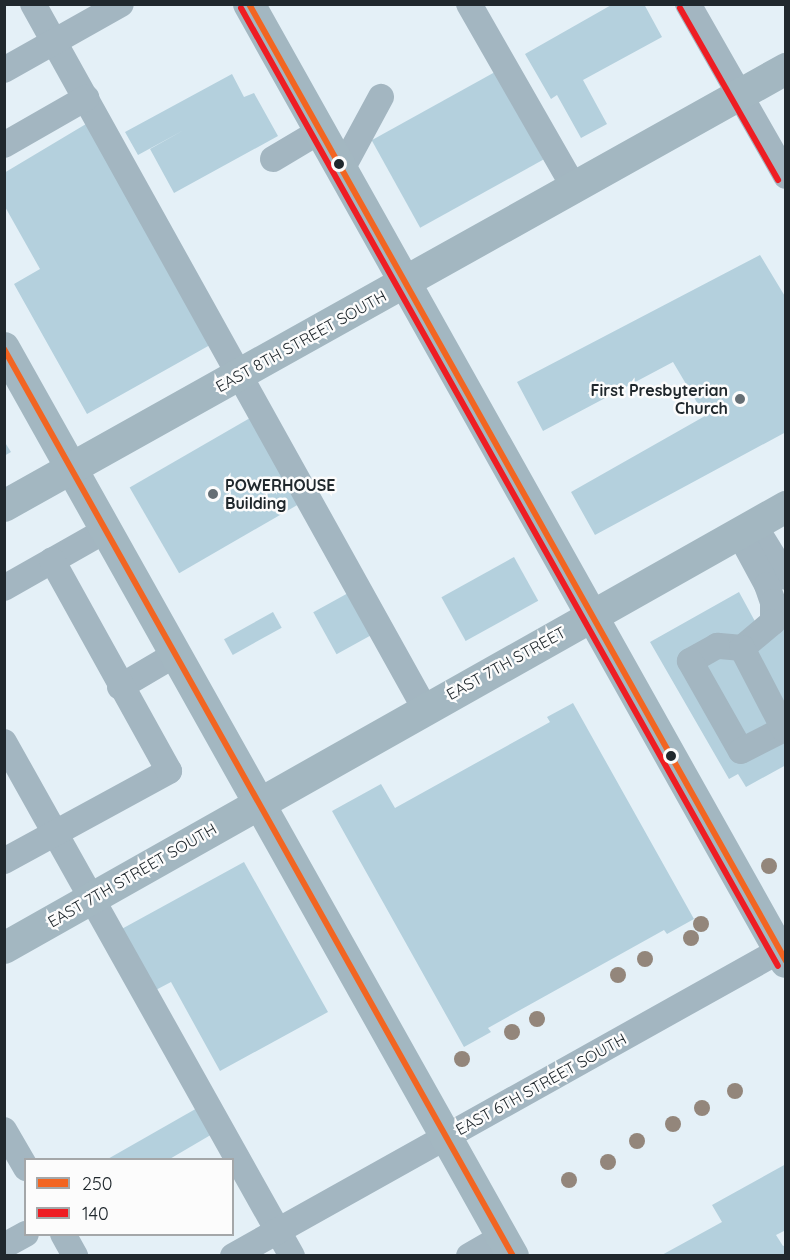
<!DOCTYPE html>
<style>
body{margin:0}
#map{position:relative;width:790px;height:1260px;overflow:hidden;background:#e4f0f7;font-family:Quicksand,sans-serif}
div>[style]{position:absolute}
[style*='--x']{left:calc(var(--x)*1px);top:calc(var(--y)*1px);width:calc(var(--w)*1px);rotate:calc(var(--a)*1deg)}
.building>*{inset:0;background:#b4d0dd;transform-origin:0 0}
.minor>*{height:26px;margin:-13px;padding:0 13px;transform-origin:13px;border-radius:13px;background:#a3b6c1}
.major>*{height:32px;margin:-16px;padding:0 16px;transform-origin:16px;border-radius:16px;background:#a3b7c1}
.bus-1>*{height:6px;margin:-3px;padding:0 3px;transform-origin:3px;border-radius:3px;background:#f26522}
.bus-2>*{height:6px;margin:-3px;padding:0 3px;transform-origin:3px;border-radius:3px;background:#ee1d23}
.trees>*{width:16px;height:16px;margin:-8px;border-radius:50%;background:#93867b}
.dots>*{width:16px;height:16px;translate:-50% -50%;box-sizing:border-box;border:3px solid #fcfcfc;border-radius:50%}
span{translate:-50% -50%;white-space:nowrap;text-align:center;line-height:1.15;-webkit-text-stroke:5px #fcfcfc;paint-order:stroke}
.street-label{font-size:16px;color:#20282d}
.poi-label{font-size:16px;color:#20282d;font-weight:700}
.right{translate:-100% -50%;text-align:right}
.left{translate:0 -50%;text-align:left}
.frame{position:absolute;inset:0;border:6px solid #20282d;pointer-events:none}
.legend{position:absolute;left:24px;top:1158px;width:210px;height:78px;box-sizing:border-box;background:#fcfcfc;border:2px solid #a4a7a9;margin:0;padding:8px 10px;list-style:none;font-size:18px;color:#20282d}
.legend li{display:flex;align-items:center;gap:12px;height:30px}
.legend b{width:30px;border:2px solid #a4a7a9}
</style>
<div id="map">
<div class="building">
<div style="clip-path:polygon(613px 4px,644px 4px,662px 37px,583px 80px,607px 124px,581px 138px,557px 95px,551px 99px,525px 54px)"></div>
<div style="left:495px;top:72px;width:100px;height:141px;rotate:61deg"></div>
<div style="clip-path:polygon(232px 74px,244px 97px,254px 93px,278px 136px,174px 193px,150px 149px,184px 130px,138px 155px,125px 132px)"></div>
<div style="clip-path:polygon(86px 124px,210px 345px,87px 414px,14px 284px,40px 269px,4px 205px,4px 173px)"></div>
<div style="clip-path:polygon(760px 255px,786px 298px,786px 432px,595px 535px,571px 492px,705px 416px,673px 362px,543px 431px,517px 382px)"></div>
<div style="left:250px;top:418px;width:99px;height:139px;rotate:60deg"></div>
<div style="clip-path:polygon(4px 441px,11px 452px,4px 456px)"></div>
<div style="left:514px;top:557px;width:50px;height:83px;rotate:61deg"></div>
<div style="left:350px;top:592px;width:48px;height:42px;rotate:61deg"></div>
<div style="clip-path:polygon(739px 592px,763px 636px,786px 623px,786px 765px,746px 787px,738px 774px,729px 779px,650px 642px)"></div>
<div style="left:273px;top:612px;width:18px;height:56px;rotate:61deg"></div>
<div style="clip-path:polygon(573px 703px,694px 919px,667px 934px,664px 930px,488px 1028px,491px 1032px,464px 1047px,332px 811px,381px 784px,395px 808px,550px 722px,547px 717px)"></div>
<div style="clip-path:polygon(244px 862px,328px 1012px,220px 1071px,171px 982px,152px 992px,118px 931px)"></div>
<div style="clip-path:polygon(199px 1107px,214px 1133px,168px 1160px,106px 1160px)"></div>
<div style="clip-path:polygon(786px 1164px,786px 1230px,776px 1235px,783px 1246px,786px 1245px,786px 1256px,660px 1256px,722px 1222px,712px 1205px)"></div>
</div>
<div class="minor">
<div style="--x:33;--y:4;--w:807;--a:60.92"></div>
<div style="--x:469;--y:4;--w:211;--a:60.2"></div>
<div style="--x:688;--y:4;--w:198;--a:60.3"></div>
<div style="--x:4;--y:70;--w:134;--a:-29.4"></div>
<div style="--x:4;--y:145;--w:95;--a:-29.8"></div>
<div style="--x:273;--y:159;--w:55;--a:-30.8"></div>
<div style="--x:342;--y:169;--w:82;--a:-61.6"></div>
<div style="--x:754;--y:525;--w:61;--a:58.4"></div>
<div style="--x:739;--y:533;--w:59;--a:61.7"></div>
<div style="--x:767;--y:585;--w:18;--a:71"></div>
<div style="--x:773;--y:602;--w:20;--a:90"></div>
<div style="--x:773;--y:622;--w:40;--a:140"></div>
<div style="--x:742;--y:648;--w:25;--a:-175"></div>
<div style="--x:717;--y:646;--w:31;--a:151"></div>
<div style="--x:690;--y:661;--w:103;--a:60.5"></div>
<div style="--x:741;--y:751;--w:48;--a:-27.1"></div>
<div style="--x:784;--y:729;--w:91;--a:-117.4"></div>
<div style="--x:4;--y:588;--w:117;--a:-29.6"></div>
<div style="--x:120;--y:687;--w:65;--a:-30.5"></div>
<div style="--x:4;--y:742;--w:589;--a:60.74"></div>
<div style="--x:4;--y:861;--w:188;--a:-28.6"></div>
<div style="--x:169;--y:771;--w:241;--a:-119"></div>
<div style="--x:4;--y:1130;--w:44;--a:59.9"></div>
<div style="--x:63;--y:1234;--w:25;--a:61"></div>
<div style="--x:4;--y:1246;--w:25;--a:-29"></div>
<div style="--x:233;--y:1256;--w:633;--a:-29.2"></div>
<div style="--x:469;--y:1256;--w:38;--a:-30"></div>
</div>
<div class="major">
<div style="--x:249;--y:4;--w:1098;--a:60.73"></div>
<div style="--x:4;--y:348;--w:1041;--a:60.73"></div>
<div style="--x:4;--y:506;--w:896;--a:-29.2"></div>
<div style="--x:4;--y:948;--w:898;--a:-29.42"></div>
</div>
<div class="bus-1">
<div style="--x:249;--y:4;--w:1097;--a:60.7"></div>
<div style="--x:4;--y:349;--w:1040;--a:60.7"></div>
</div>
<div class="bus-2">
<div style="--x:241;--y:8;--w:1098;--a:60.73"></div>
<div style="--x:680;--y:8;--w:198;--a:60.3"></div>
</div>
<div class="trees">
<div style="left:769px;top:866px"></div>
<div style="left:701px;top:924px"></div>
<div style="left:691px;top:938px"></div>
<div style="left:645px;top:959px"></div>
<div style="left:618px;top:975px"></div>
<div style="left:537px;top:1019px"></div>
<div style="left:512px;top:1032px"></div>
<div style="left:462px;top:1059px"></div>
<div style="left:735px;top:1091px"></div>
<div style="left:702px;top:1108px"></div>
<div style="left:673px;top:1124px"></div>
<div style="left:637px;top:1141px"></div>
<div style="left:608px;top:1162px"></div>
<div style="left:569px;top:1180px"></div>
</div>
<div class="dots">
<div style="left:339px;top:164px;background:#20282d"></div>
<div style="left:740px;top:399px;background:#656e74"></div>
<div style="left:213px;top:494px;background:#656e74"></div>
<div style="left:671px;top:756px;background:#20282d"></div>
</div>
<div class="street-label">
<span style="left:301px;top:341px;rotate:-29deg">EAST 8TH STREET SOUTH</span>
<span style="left:506px;top:663px;rotate:-29deg">EAST 7TH STREET</span>
<span style="left:132px;top:875px;rotate:-30deg">EAST 7TH STREET SOUTH</span>
<span style="left:541px;top:1084px;rotate:-29deg">EAST 6TH STREET SOUTH</span>
</div>
<div class="poi-label">
<span class="right" style="left:728px;top:399px">First Presbyterian<br>Church</span>
<span class="left" style="left:225px;top:494px">POWERHOUSE<br>Building</span>
</div>
<div class="frame"></div>
<ul class="legend">
<li><b style="height:8px;background:#f26522"></b>250</li>
<li><b style="height:8px;background:#ee1d23"></b>140</li>
</ul>
</div>
